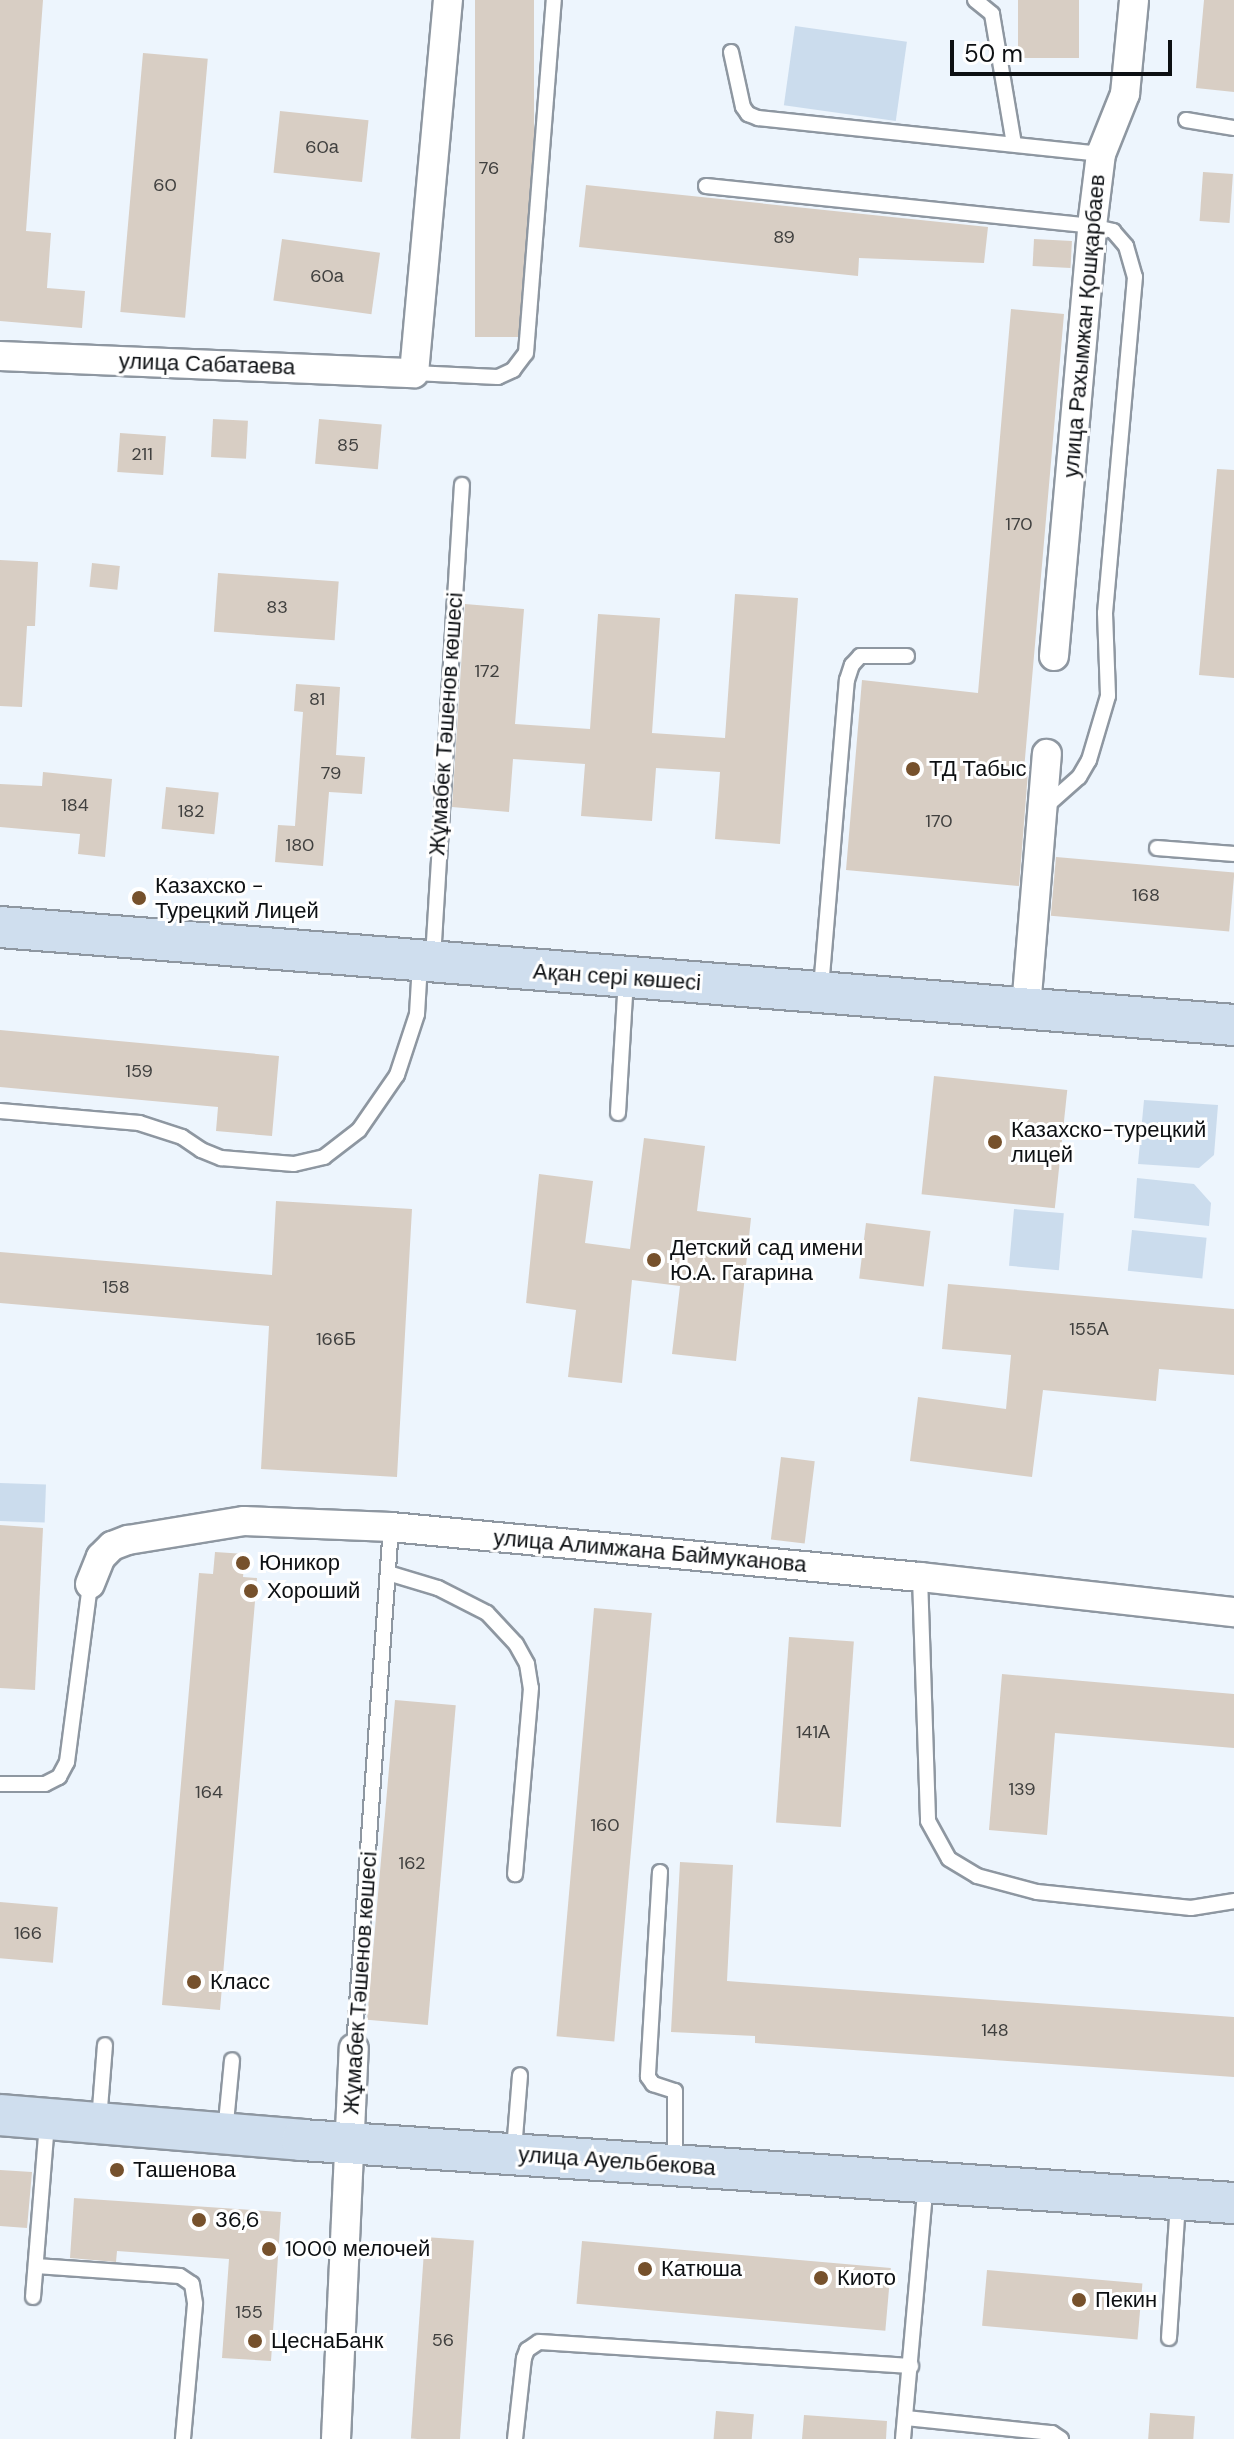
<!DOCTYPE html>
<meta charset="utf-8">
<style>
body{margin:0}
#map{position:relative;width:1234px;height:2439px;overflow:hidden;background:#edf5fd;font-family:"DM Sans",sans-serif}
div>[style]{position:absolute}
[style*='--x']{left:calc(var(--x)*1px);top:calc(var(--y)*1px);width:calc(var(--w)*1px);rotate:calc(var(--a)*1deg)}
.green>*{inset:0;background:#cbdced;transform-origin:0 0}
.building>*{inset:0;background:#d8cec4;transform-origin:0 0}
.roads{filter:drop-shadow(2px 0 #8e97a1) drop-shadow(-2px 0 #8e97a1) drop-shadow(0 2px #8e97a1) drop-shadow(0 -2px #8e97a1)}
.lane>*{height:14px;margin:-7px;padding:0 7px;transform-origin:7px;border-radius:7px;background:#fff}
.street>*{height:28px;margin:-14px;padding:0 14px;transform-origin:14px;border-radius:14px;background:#fff}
.secondary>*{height:40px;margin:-20px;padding:0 20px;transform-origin:20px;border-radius:20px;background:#cfdeee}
.dots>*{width:22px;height:22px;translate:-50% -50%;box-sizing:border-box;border:4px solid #fff;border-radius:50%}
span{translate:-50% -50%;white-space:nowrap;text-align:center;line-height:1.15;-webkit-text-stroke:6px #fff;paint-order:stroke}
.number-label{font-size:18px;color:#40403f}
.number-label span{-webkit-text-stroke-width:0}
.street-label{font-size:22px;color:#0d1013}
.poi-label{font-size:22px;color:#0d1013}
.left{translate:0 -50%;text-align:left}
.scale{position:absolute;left:950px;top:40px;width:222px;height:36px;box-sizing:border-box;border:4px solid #0d1013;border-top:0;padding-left:10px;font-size:24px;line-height:28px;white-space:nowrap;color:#0d1013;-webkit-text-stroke:6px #fff;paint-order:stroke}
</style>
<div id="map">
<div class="green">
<div style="left:795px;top:26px;width:113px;height:80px;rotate:8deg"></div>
<div style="clip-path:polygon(1144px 1100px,1218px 1105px,1214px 1155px,1199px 1168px,1138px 1164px)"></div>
<div style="clip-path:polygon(1137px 1178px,1194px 1184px,1211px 1203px,1209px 1226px,1134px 1218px)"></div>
<div style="left:1014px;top:1209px;width:50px;height:57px;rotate:5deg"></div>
<div style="left:1132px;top:1230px;width:75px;height:41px;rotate:6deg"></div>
<div style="left:0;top:1483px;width:46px;height:38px;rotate:2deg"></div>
</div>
<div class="building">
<div style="clip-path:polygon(0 0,43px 0,26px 231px,51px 233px,47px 288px,85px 291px,82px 328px,0 321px)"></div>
<div style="left:475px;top:0;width:59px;height:337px"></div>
<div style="left:1018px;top:0;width:61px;height:58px"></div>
<div style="clip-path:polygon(1204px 0,1234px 0,1234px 92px,1196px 88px)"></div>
<div style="left:143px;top:53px;width:65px;height:260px;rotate:5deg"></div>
<div style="left:280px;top:111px;width:89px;height:62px;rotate:6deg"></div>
<div style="left:1203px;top:172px;width:30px;height:49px;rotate:4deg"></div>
<div style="clip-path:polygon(586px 185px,988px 227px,984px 263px,859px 258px,858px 276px,579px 247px)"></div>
<div style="left:282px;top:239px;width:99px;height:62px;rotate:8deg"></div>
<div style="left:1034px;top:239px;width:38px;height:27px;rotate:3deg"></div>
<div style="clip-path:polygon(1011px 309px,1064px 314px,1024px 770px,1028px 772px,1019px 886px,846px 870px,862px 680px,978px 693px)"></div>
<div style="left:213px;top:419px;width:35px;height:38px;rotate:3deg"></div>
<div style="left:319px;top:419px;width:63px;height:45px;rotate:5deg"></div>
<div style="left:120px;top:433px;width:46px;height:39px;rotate:4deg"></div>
<div style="clip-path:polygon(1217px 469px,1234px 470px,1234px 678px,1199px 675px)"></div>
<div style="clip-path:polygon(0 560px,38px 562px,35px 626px,27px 626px,22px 707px,0 706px)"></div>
<div style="left:92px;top:563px;width:28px;height:24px;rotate:6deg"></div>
<div style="left:218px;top:573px;width:121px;height:59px;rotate:4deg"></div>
<div style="clip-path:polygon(735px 594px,798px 598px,780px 844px,715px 839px,720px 772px,656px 768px,652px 821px,581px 816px,585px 764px,513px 759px,509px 812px,452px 807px,465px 604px,524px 609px,515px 724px,590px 729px,598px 614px,660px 618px,652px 733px,725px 738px)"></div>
<div style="clip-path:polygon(296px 684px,340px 687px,336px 755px,365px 757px,362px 794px,329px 792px,323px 866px,275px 862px,278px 825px,295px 826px,303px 712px,294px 711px)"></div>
<div style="clip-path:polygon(43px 772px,112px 779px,105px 857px,78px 854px,80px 834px,0 827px,0 784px,42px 786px)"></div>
<div style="left:166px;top:787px;width:53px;height:42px;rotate:6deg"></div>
<div style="left:1056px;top:857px;width:179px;height:59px;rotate:5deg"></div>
<div style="clip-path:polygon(0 1030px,279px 1056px,272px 1136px,216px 1131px,218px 1107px,0 1087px)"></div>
<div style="left:934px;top:1076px;width:134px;height:119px;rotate:6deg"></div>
<div style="clip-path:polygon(644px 1138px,705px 1146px,697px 1211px,751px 1218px,736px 1361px,672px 1354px,680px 1286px,632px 1280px,622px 1383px,568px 1377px,576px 1310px,526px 1303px,539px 1174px,593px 1181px,585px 1243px,630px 1249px)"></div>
<div style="clip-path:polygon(276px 1201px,412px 1209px,397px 1477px,261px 1469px,269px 1326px,0 1303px,0 1252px,272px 1275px)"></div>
<div style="left:866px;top:1223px;width:65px;height:56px;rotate:7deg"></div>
<div style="clip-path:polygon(948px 1284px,1234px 1309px,1234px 1375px,1159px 1369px,1156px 1401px,1043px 1390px,1032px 1477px,910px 1461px,918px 1397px,1006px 1409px,1011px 1355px,942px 1349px)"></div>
<div style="left:781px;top:1457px;width:34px;height:83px;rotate:7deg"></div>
<div style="clip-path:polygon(0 1525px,43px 1528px,35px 1690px,0 1688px)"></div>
<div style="clip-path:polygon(215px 1552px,245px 1554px,243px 1577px,257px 1578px,220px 2010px,162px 2005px,199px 1573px,213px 1574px)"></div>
<div style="left:594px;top:1608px;width:58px;height:430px;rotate:5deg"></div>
<div style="left:789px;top:1637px;width:65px;height:186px;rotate:4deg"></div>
<div style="clip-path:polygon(1002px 1674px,1234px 1694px,1234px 1748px,1055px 1733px,1047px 1835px,989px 1830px)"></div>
<div style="left:395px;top:1700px;width:61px;height:321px;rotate:5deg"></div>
<div style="clip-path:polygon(680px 1862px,733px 1865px,727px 1981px,1234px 2017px,1234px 2077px,755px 2043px,755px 2036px,671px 2032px)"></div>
<div style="left:0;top:1902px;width:58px;height:56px;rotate:5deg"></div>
<div style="clip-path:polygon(0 2170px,32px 2172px,27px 2228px,0 2226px)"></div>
<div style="clip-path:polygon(74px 2198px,281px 2212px,271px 2361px,222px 2358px,229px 2259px,117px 2251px,116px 2262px,70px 2258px)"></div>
<div style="left:425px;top:2237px;width:49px;height:202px;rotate:4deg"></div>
<div style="left:582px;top:2241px;width:310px;height:63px;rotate:5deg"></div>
<div style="left:987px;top:2270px;width:156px;height:56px;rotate:5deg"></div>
<div style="left:716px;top:2411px;width:38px;height:28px;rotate:5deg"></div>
<div style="left:1150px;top:2413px;width:45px;height:26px;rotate:4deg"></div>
<div style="clip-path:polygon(804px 2415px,887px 2421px,886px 2439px,802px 2439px)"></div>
</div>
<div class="roads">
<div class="lane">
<div style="--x:975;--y:0;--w:22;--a:39"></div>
<div style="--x:992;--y:14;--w:132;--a:80.4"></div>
<div style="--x:731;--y:52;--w:56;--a:77.7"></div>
<div style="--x:743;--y:107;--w:9;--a:54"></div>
<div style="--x:748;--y:114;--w:11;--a:22"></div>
<div style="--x:758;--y:118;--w:345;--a:6"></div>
<div style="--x:1186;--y:120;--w:49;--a:9.5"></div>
<div style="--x:706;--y:186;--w:388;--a:5.9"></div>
<div style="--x:1092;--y:226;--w:22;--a:13"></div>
<div style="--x:1113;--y:231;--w:20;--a:49"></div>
<div style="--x:1126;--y:246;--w:32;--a:74"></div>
<div style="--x:1135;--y:277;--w:337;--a:95.1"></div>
<div style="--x:1105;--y:613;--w:83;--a:87.9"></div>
<div style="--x:1108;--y:696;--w:67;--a:106.5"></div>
<div style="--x:1089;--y:760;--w:20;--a:120"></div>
<div style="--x:1079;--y:777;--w:47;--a:138.5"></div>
<div style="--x:414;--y:373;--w:84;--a:2.7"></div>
<div style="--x:498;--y:377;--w:17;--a:-25"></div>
<div style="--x:513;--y:370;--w:21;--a:-53"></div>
<div style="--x:526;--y:353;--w:354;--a:-85.5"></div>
<div style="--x:1157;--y:848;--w:77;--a:4.5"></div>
<div style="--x:433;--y:958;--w:474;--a:-86.5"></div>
<div style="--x:821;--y:988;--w:309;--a:-85.2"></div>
<div style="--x:847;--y:680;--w:16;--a:-72"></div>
<div style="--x:852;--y:665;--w:12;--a:-48"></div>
<div style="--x:860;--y:656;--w:47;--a:0"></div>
<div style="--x:0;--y:1111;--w:140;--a:4.9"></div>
<div style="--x:139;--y:1123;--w:45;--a:18"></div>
<div style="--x:182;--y:1137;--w:23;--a:34"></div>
<div style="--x:201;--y:1150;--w:22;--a:22"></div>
<div style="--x:221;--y:1158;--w:73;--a:4.7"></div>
<div style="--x:294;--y:1164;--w:31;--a:-13"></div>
<div style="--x:324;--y:1157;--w:44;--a:-37.6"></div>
<div style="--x:359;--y:1130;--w:67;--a:-55.4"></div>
<div style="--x:397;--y:1075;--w:64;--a:-71.8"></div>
<div style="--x:417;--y:1014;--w:50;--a:-86.6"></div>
<div style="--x:618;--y:1113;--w:135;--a:-86.6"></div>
<div style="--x:388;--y:1573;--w:52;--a:16.7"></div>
<div style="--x:438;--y:1588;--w:55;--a:27"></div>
<div style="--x:487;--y:1613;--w:42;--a:46.9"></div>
<div style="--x:516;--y:1644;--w:23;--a:61"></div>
<div style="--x:527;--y:1664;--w:24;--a:81"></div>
<div style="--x:531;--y:1688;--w:187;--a:94.9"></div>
<div style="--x:920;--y:1577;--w:244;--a:88.1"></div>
<div style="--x:928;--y:1821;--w:43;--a:61.1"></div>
<div style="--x:949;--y:1859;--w:33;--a:31"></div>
<div style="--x:977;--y:1876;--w:62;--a:14.9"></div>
<div style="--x:1037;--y:1892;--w:155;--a:5.9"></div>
<div style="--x:1191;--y:1908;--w:44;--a:-9.2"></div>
<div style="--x:0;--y:1784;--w:45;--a:0"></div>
<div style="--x:45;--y:1784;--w:16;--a:-27"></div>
<div style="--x:59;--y:1777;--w:17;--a:-62"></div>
<div style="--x:67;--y:1762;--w:179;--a:-82.6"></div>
<div style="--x:660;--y:1872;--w:205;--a:93.4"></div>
<div style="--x:648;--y:2077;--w:9;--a:54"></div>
<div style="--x:653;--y:2084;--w:23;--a:18"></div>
<div style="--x:675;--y:2091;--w:72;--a:90"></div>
<div style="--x:354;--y:2048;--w:522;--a:-85.94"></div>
<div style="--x:99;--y:2121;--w:76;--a:-85.5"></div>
<div style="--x:225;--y:2133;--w:73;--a:-84.5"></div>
<div style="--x:514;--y:2150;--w:75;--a:-85.4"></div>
<div style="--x:36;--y:2266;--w:144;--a:4"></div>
<div style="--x:180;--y:2276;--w:14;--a:34"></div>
<div style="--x:192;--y:2284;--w:20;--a:81"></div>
<div style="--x:195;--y:2304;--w:136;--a:95.1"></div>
<div style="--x:33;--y:2297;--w:175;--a:-85.4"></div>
<div style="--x:1169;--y:2338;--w:135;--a:-86.2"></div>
<div style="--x:906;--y:2418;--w:147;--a:5.9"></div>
<div style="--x:1052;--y:2433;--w:11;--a:34"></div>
<div style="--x:515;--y:2439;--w:81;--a:-83.7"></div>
<div style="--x:524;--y:2358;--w:9;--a:-69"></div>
<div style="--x:527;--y:2350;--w:14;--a:-34"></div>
<div style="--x:539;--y:2342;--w:373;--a:3.7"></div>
<div style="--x:903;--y:2439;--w:257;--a:-84.9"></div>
</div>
<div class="street">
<div style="--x:0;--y:356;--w:414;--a:2.4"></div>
<div style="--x:414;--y:373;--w:375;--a:-84.8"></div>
<div style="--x:1054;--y:656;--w:432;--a:-84.9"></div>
<div style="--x:1092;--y:226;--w:73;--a:-82.9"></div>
<div style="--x:1101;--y:154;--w:65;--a:-68.2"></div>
<div style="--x:1125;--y:94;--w:94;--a:-84.5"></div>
<div style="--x:1026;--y:1008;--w:255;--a:-85.3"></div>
<div style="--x:90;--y:1584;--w:29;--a:-68"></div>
<div style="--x:101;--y:1557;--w:16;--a:-45"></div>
<div style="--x:112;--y:1546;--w:17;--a:-21"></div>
<div style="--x:128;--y:1540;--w:118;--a:-9.3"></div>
<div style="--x:244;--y:1521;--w:147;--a:2.3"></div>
<div style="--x:391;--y:1527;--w:531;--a:5.4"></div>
<div style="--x:920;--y:1577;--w:316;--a:6.4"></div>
<div style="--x:336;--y:2439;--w:391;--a:-87.4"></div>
</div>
<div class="secondary">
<div style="--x:0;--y:927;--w:1238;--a:4.54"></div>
<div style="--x:0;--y:2115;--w:303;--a:4.7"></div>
<div style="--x:302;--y:2140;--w:934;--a:3.87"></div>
</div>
</div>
<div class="dots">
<div style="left:913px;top:769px;background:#76512c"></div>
<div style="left:139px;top:898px;background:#76512c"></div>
<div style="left:995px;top:1142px;background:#76512c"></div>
<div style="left:654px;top:1260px;background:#76512c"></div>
<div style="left:243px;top:1563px;background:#76512c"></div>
<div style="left:251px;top:1591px;background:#76512c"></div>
<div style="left:194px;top:1982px;background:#76512c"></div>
<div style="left:117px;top:2170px;background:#76512c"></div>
<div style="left:199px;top:2220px;background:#76512c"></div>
<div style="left:269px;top:2249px;background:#76512c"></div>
<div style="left:645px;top:2269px;background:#76512c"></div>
<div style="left:821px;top:2278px;background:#76512c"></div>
<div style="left:1079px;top:2300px;background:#76512c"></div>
<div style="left:255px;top:2341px;background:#76512c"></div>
</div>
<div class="number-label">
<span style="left:322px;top:147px">60а</span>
<span style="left:489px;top:168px">76</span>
<span style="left:165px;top:185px">60</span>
<span style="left:784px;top:237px">89</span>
<span style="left:327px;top:276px">60а</span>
<span style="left:348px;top:445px">85</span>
<span style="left:142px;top:454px">211</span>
<span style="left:1019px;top:524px">170</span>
<span style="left:277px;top:607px">83</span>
<span style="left:487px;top:671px">172</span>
<span style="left:317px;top:699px">81</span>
<span style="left:331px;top:773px">79</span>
<span style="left:75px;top:805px">184</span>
<span style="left:191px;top:811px">182</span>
<span style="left:939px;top:821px">170</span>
<span style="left:300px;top:845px">180</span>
<span style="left:1146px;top:895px">168</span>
<span style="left:139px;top:1071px">159</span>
<span style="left:116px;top:1287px">158</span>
<span style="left:1089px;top:1329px">155А</span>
<span style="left:336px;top:1339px">166Б</span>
<span style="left:813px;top:1732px">141А</span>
<span style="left:1022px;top:1789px">139</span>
<span style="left:209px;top:1792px">164</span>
<span style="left:605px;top:1825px">160</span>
<span style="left:412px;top:1863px">162</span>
<span style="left:28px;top:1933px">166</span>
<span style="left:995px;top:2030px">148</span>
<span style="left:249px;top:2312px">155</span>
<span style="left:443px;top:2340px">56</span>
</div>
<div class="street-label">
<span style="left:1084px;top:326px;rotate:-85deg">улица Рахымжан Қошқарбаев</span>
<span style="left:207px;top:364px;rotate:2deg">улица Сабатаева</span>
<span style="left:446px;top:724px;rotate:-86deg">Жұмабек Тәшенов көшесі</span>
<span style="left:617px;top:977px;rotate:4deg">Ақан сері көшесі</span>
<span style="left:650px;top:1551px;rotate:5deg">улица Алимжана Баймуканова</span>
<span style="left:360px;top:1983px;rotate:-86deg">Жұмабек Тәшенов көшесі</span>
<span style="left:617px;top:2161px;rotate:4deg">улица Ауельбекова</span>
</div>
<div class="poi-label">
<span class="left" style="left:929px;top:769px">ТД Табыс</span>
<span class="left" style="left:155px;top:898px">Казахско -<br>Турецкий Лицей</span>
<span class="left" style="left:1011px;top:1142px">Казахско-турецкий<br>лицей</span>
<span class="left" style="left:670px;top:1260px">Детский сад имени<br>Ю.А. Гагарина</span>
<span class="left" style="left:259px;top:1563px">Юникор</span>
<span class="left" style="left:267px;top:1591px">Хороший</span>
<span class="left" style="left:210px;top:1982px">Класс</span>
<span class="left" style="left:133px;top:2170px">Ташенова</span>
<span class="left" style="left:215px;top:2220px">36,6</span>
<span class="left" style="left:285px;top:2249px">1000 мелочей</span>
<span class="left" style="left:661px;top:2269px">Катюша</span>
<span class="left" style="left:837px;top:2278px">Киото</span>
<span class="left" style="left:1095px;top:2300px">Пекин</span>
<span class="left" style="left:271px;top:2341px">ЦеснаБанк</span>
</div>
<div class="scale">50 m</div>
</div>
